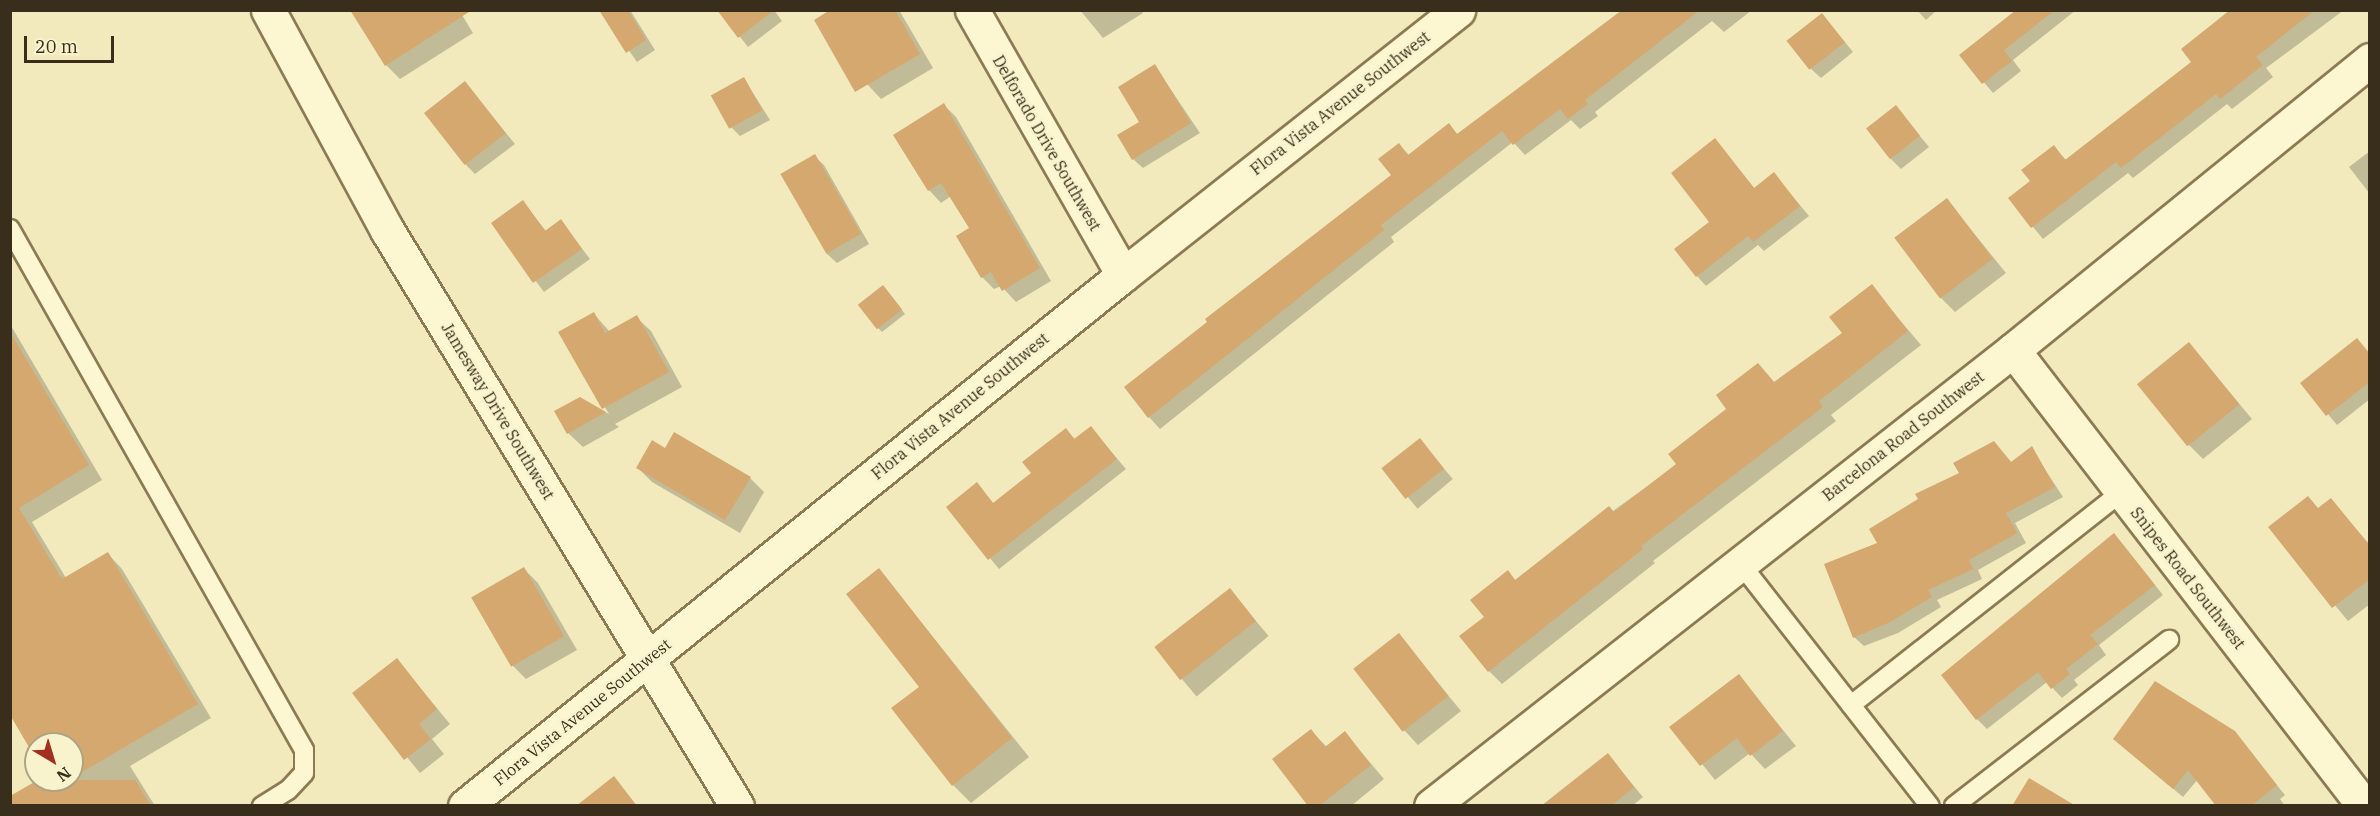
<!DOCTYPE html>
<style>
body{margin:0}
#map{position:relative;width:2380px;height:816px;overflow:hidden;background:#f2eabd;font-family:"IBM Plex Serif",serif}
div>[style]{position:absolute}
[style*='--x']{left:calc(var(--x)*1px);top:calc(var(--y)*1px);width:calc(var(--w)*1px);rotate:calc(var(--a)*1deg)}
.shadow>*{inset:0;background:#0003;transform-origin:0 0}
.building>*{inset:0;background:#d4a86f;transform-origin:0 0}
.roads{filter:drop-shadow(2px 0 #8c7a54) drop-shadow(-2px 0 #8c7a54) drop-shadow(0 2px #8c7a54) drop-shadow(0 -2px #8c7a54)}
.lane>*{height:18px;margin:-9px;padding:0 9px;transform-origin:9px;border-radius:9px;background:#fcf6d1}
.street>*{height:33px;margin:-16.5px;padding:0 16.5px;transform-origin:16.5px;border-radius:16.5px;background:#fcf6d1}
span{translate:-50% -50%;white-space:nowrap;text-align:center;line-height:1.15;-webkit-text-stroke:4.5px #f9f3cd;paint-order:stroke}
.street-label{font-size:16px;color:#392e1b}
.frame{position:absolute;inset:0;border:12px solid #392e1b;pointer-events:none}
.north{position:absolute;left:24px;top:732px;width:60px;height:60px;box-sizing:border-box;background:#f9f3cd;border:2px solid #aca486;border-radius:50%;rotate:142deg;font-size:16px;font-weight:700;line-height:24px;text-align:center;color:#392e1b}
.north::after{content:'';display:block;margin:auto;width:21px;height:27px;background:#a1301e;clip-path:polygon(50% 0,100% 100%,50% 72%,0 100%)}
.scale{position:absolute;left:24px;top:36px;width:90px;height:27px;box-sizing:border-box;border:3px solid #392e1b;border-top:0;padding-left:8px;font-size:18px;line-height:21px;white-space:nowrap;color:#392e1b;-webkit-text-stroke:4px #f9f3cd;paint-order:stroke}
</style>
<div id="map">
<div class="shadow">
<div style="clip-path:polygon(459px 10px,473px 33px,400px 79px,386px 65px)"></div>
<div style="clip-path:polygon(601px 10px,630px 10px,655px 50px,637px 62px)"></div>
<div style="clip-path:polygon(719px 10px,774px 10px,782px 21px,748px 47px)"></div>
<div style="clip-path:polygon(833px 10px,899px 10px,933px 68px,881px 99px,867px 84px)"></div>
<div style="clip-path:polygon(1080px 10px,1141px 10px,1143px 13px,1103px 38px)"></div>
<div style="clip-path:polygon(1625px 10px,1752px 10px,1724px 32px,1712px 21px,1595px 112px,1598px 116px,1580px 129px,1571px 120px,1525px 155px,1513px 142px,1391px 237px,1394px 242px,1160px 429px,1149px 417px,1126px 387px,1393px 176px,1399px 145px,1410px 156px,1449px 125px,1458px 135px)"></div>
<div style="clip-path:polygon(1917px 10px,1937px 10px,1926px 20px)"></div>
<div style="clip-path:polygon(2019px 10px,2076px 10px,2013px 60px,2021px 71px,1993px 93px,1961px 55px)"></div>
<div style="clip-path:polygon(2259px 10px,2344px 10px,2266px 68px,2273px 77px,2232px 109px,2227px 104px,2133px 178px,2128px 173px,2043px 239px,2010px 199px,2032px 181px,2054px 147px,2067px 161px)"></div>
<div style="clip-path:polygon(1831px 25px,1853px 52px,1821px 78px,1811px 69px)"></div>
<div style="clip-path:polygon(1155px 66px,1200px 133px,1143px 168px,1133px 159px)"></div>
<div style="clip-path:polygon(744px 79px,770px 120px,740px 136px,730px 126px)"></div>
<div style="clip-path:polygon(465px 83px,515px 144px,475px 174px,466px 165px)"></div>
<div style="clip-path:polygon(944px 105px,956px 117px,1051px 281px,1016px 302px,1001px 286px,994px 289px,982px 277px,971px 228px,951px 196px,941px 203px,929px 190px,895px 135px)"></div>
<div style="clip-path:polygon(1896px 107px,1929px 147px,1901px 169px,1891px 159px)"></div>
<div style="clip-path:polygon(1715px 140px,1755px 189px,1774px 174px,1809px 216px,1764px 251px,1758px 245px,1706px 286px,1697px 276px,1711px 222px)"></div>
<div style="clip-path:polygon(2370px 151px,2370px 194px,2349px 167px)"></div>
<div style="clip-path:polygon(814px 156px,824px 165px,869px 244px,837px 263px,827px 254px)"></div>
<div style="clip-path:polygon(1947px 200px,2006px 273px,1955px 312px,1941px 298px)"></div>
<div style="clip-path:polygon(523px 202px,546px 231px,561px 221px,590px 259px,544px 292px,493px 224px)"></div>
<div style="clip-path:polygon(1871px 286px,1921px 345px,1831px 415px,1836px 421px,1653px 561px,1655px 563px,1502px 684px,1489px 671px,1486px 617px,1508px 572px,1516px 581px,1678px 464px,1728px 409px,1758px 364px,1775px 383px,1844px 333px)"></div>
<div style="clip-path:polygon(887px 291px,905px 314px,882px 332px,878px 328px)"></div>
<div style="clip-path:polygon(594px 314px,610px 332px,636px 317px,651px 331px,682px 387px,615px 424px,619px 427px,583px 447px,568px 433px,580px 399px,609px 414px,560px 332px)"></div>
<div style="clip-path:polygon(10px 324px,102px 480px,32px 522px,66px 578px,108px 554px,122px 569px,211px 718px,130px 766px,155px 806px,10px 806px,41px 780px,72px 780px,72px 744px,36px 744px,36px 756px,10px 712px)"></div>
<div style="clip-path:polygon(2189px 344px,2252px 419px,2203px 459px,2189px 445px)"></div>
<div style="clip-path:polygon(2370px 354px,2370px 399px,2337px 425px,2302px 383px)"></div>
<div style="clip-path:polygon(1091px 428px,1126px 469px,999px 569px,948px 507px,977px 484px,994px 504px,1033px 473px,1066px 430px,1076px 440px)"></div>
<div style="left:1420px;top:440px;width:51px;height:46px;rotate:50deg"></div>
<div style="clip-path:polygon(1994px 443px,2012px 463px,2031px 448px,2063px 497px,2015px 523px,2026px 543px,1978px 570px,1982px 579px,1937px 600px,1941px 607px,1898px 633px,1864px 646px,1854px 637px,1879px 544px)"></div>
<div style="clip-path:polygon(665px 450px,750px 478px,764px 492px,740px 533px,652px 482px,638px 468px)"></div>
<div style="clip-path:polygon(2331px 500px,2370px 545px,2370px 604px,2348px 621px,2270px 527px,2319px 509px)"></div>
<div style="clip-path:polygon(2123px 545px,2163px 595px,2099px 645px,2106px 655px,2074px 680px,2078px 685px,2062px 698px,2047px 682px,1987px 729px,1977px 719px)"></div>
<div style="clip-path:polygon(524px 569px,538px 583px,577px 650px,526px 679px,512px 665px)"></div>
<div style="clip-path:polygon(879px 570px,1029px 757px,971px 803px,953px 785px)"></div>
<div style="left:1230px;top:590px;width:60px;height:94px;rotate:50deg"></div>
<div style="clip-path:polygon(1399px 635px,1461px 711px,1418px 745px,1404px 730px)"></div>
<div style="clip-path:polygon(397px 660px,450px 724px,432px 739px,444px 754px,420px 773px,354px 693px)"></div>
<div style="clip-path:polygon(1739px 676px,1796px 746px,1765px 769px,1750px 753px,1715px 780px,1672px 727px)"></div>
<div style="clip-path:polygon(1311px 731px,1327px 747px,1345px 733px,1384px 779px,1351px 806px,1310px 806px)"></div>
<div style="clip-path:polygon(2234px 733px,2285px 795px,2280px 799px,2285px 806px,2218px 806px,2198px 779px,2183px 797px,2125px 748px)"></div>
<div style="clip-path:polygon(1608px 755px,1643px 797px,1632px 806px,1559px 806px)"></div>
</div>
<div class="building">
<div style="clip-path:polygon(350px 10px,472px 10px,385px 66px)"></div>
<div style="clip-path:polygon(599px 10px,628px 10px,646px 40px,626px 53px)"></div>
<div style="clip-path:polygon(717px 10px,774px 10px,738px 38px)"></div>
<div style="clip-path:polygon(830px 10px,895px 10px,920px 54px,855px 92px,814px 20px)"></div>
<div style="clip-path:polygon(1622px 10px,1700px 10px,1585px 100px,1588px 104px,1568px 119px,1560px 109px,1513px 145px,1502px 131px,1381px 225px,1384px 230px,1148px 418px,1124px 387px,1207px 322px,1205px 319px,1391px 175px,1378px 159px,1399px 143px,1408px 155px,1449px 123px,1457px 134px)"></div>
<div style="clip-path:polygon(2016px 10px,2055px 10px,2004px 50px,2012px 61px,1982px 84px,1959px 55px)"></div>
<div style="clip-path:polygon(2230px 10px,2315px 10px,2256px 57px,2263px 65px,2220px 99px,2216px 94px,2121px 168px,2116px 162px,2031px 228px,2008px 198px,2030px 181px,2021px 170px,2054px 145px,2065px 160px,2191px 62px,2181px 49px)"></div>
<div style="left:1822px;top:13px;width:37px;height:45px;rotate:52deg"></div>
<div style="clip-path:polygon(1155px 64px,1191px 123px,1132px 160px,1117px 135px,1139px 122px,1118px 87px)"></div>
<div style="left:744px;top:77px;width:38px;height:38px;rotate:61deg"></div>
<div style="left:465px;top:81px;width:66px;height:52px;rotate:52deg"></div>
<div style="clip-path:polygon(944px 103px,1040px 268px,1002px 291px,991px 272px,981px 278px,956px 236px,969px 228px,941px 183px,928px 191px,893px 135px)"></div>
<div style="left:1896px;top:105px;width:39px;height:38px;rotate:52deg"></div>
<div style="clip-path:polygon(1715px 138px,1754px 188px,1774px 172px,1800px 206px,1753px 242px,1748px 236px,1696px 277px,1674px 249px,1709px 222px,1671px 173px)"></div>
<div style="left:815px;top:154px;width:92px;height:40px;rotate:60deg"></div>
<div style="left:1947px;top:198px;width:76px;height:66px;rotate:53deg"></div>
<div style="clip-path:polygon(523px 200px,545px 231px,561px 219px,582px 249px,533px 283px,491px 223px)"></div>
<div style="clip-path:polygon(1872px 284px,1908px 331px,1819px 401px,1823px 407px,1641px 546px,1643px 549px,1488px 672px,1459px 636px,1484px 617px,1470px 600px,1508px 570px,1515px 580px,1609px 506px,1614px 512px,1676px 464px,1668px 454px,1726px 409px,1716px 395px,1758px 363px,1774px 382px,1842px 333px,1829px 317px)"></div>
<div style="left:883px;top:285px;width:31px;height:32px;rotate:52deg"></div>
<div style="clip-path:polygon(594px 312px,605px 333px,637px 315px,669px 372px,602px 409px,558px 332px)"></div>
<div style="clip-path:polygon(10px 332px,89px 465px,19px 508px,62px 579px,108px 552px,198px 704px,72px 778px,72px 744px,36px 744px,36px 759px,10px 715px)"></div>
<div style="clip-path:polygon(2357px 338px,2370px 354px,2370px 382px,2326px 416px,2300px 383px)"></div>
<div style="left:2189px;top:342px;width:80px;height:67px;rotate:51deg"></div>
<div style="clip-path:polygon(580px 397px,606px 412px,567px 434px,554px 411px)"></div>
<div style="clip-path:polygon(1091px 426px,1117px 459px,988px 560px,946px 507px,977px 482px,993px 503px,1031px 473px,1022px 462px,1066px 428px,1074px 439px)"></div>
<div style="clip-path:polygon(674px 432px,751px 477px,725px 520px,636px 468px,652px 440px,665px 448px)"></div>
<div style="left:1420px;top:438px;width:39px;height:49px;rotate:52deg"></div>
<div style="clip-path:polygon(1994px 441px,2011px 462px,2032px 446px,2055px 487px,2006px 513px,2017px 533px,1969px 560px,1973px 569px,1928px 590px,1932px 597px,1888px 623px,1853px 638px,1824px 564px,1877px 543px,1869px 529px,1918px 499px,1915px 494px,1959px 473px,1953px 463px)"></div>
<div style="clip-path:polygon(2308px 496px,2318px 508px,2331px 498px,2370px 546px,2370px 579px,2332px 608px,2268px 527px)"></div>
<div style="clip-path:polygon(2114px 533px,2155px 585px,2090px 635px,2098px 644px,2066px 669px,2070px 674px,2051px 689px,2038px 672px,1976px 720px,1941px 675px)"></div>
<div style="left:524px;top:567px;width:80px;height:61px;rotate:60deg"></div>
<div style="clip-path:polygon(879px 568px,1012px 738px,952px 786px,891px 708px,919px 687px,846px 594px)"></div>
<div style="left:1230px;top:588px;width:42px;height:96px;rotate:52deg"></div>
<div style="left:1399px;top:633px;width:80px;height:58px;rotate:52deg"></div>
<div style="clip-path:polygon(397px 658px,437px 709px,419px 724px,431px 739px,404px 760px,352px 693px)"></div>
<div style="clip-path:polygon(1739px 674px,1783px 731px,1750px 756px,1737px 738px,1700px 766px,1669px 727px)"></div>
<div style="clip-path:polygon(2155px 681px,2235px 731px,2277px 785px,2251px 806px,2216px 806px,2188px 770px,2173px 789px,2113px 739px)"></div>
<div style="clip-path:polygon(1311px 729px,1325px 747px,1345px 731px,1371px 765px,1319px 806px,1308px 806px,1272px 759px)"></div>
<div style="clip-path:polygon(1608px 753px,1634px 787px,1611px 806px,1541px 806px)"></div>
<div style="clip-path:polygon(614px 776px,637px 806px,576px 806px)"></div>
<div style="clip-path:polygon(2029px 778px,2076px 806px,2012px 806px)"></div>
<div style="clip-path:polygon(38px 780px,135px 780px,151px 806px,10px 806px,10px 796px)"></div>
</div>
<div class="roads">
<div class="lane">
<div style="--x:10;--y:229;--w:598;--a:60.56"></div>
<div style="--x:304;--y:750;--w:23;--a:90"></div>
<div style="--x:304;--y:773;--w:23;--a:133"></div>
<div style="--x:288;--y:790;--w:31;--a:148"></div>
<div style="--x:1740;--y:563;--w:308;--a:52"></div>
<div style="--x:1851;--y:705;--w:345;--a:-38.2"></div>
<div style="--x:1954;--y:806;--w:272;--a:-37.7"></div>
</div>
<div class="street">
<div style="--x:268;--y:10;--w:250;--a:61.6"></div>
<div style="--x:387;--y:230;--w:674;--a:58.72"></div>
<div style="--x:972;--y:10;--w:305;--a:60.3"></div>
<div style="--x:2013;--y:350;--w:575;--a:52.41"></div>
<div style="--x:465;--y:806;--w:846;--a:-38.9"></div>
<div style="--x:1123;--y:275;--w:427;--a:-38.3"></div>
<div style="--x:1431;--y:806;--w:739;--a:-38.08"></div>
<div style="--x:2013;--y:350;--w:460;--a:-39.1"></div>
</div>
</div>
<div class="street-label">
<span style="left:1340px;top:103px;rotate:-38deg">Flora Vista Avenue Southwest</span>
<span style="left:1047px;top:143px;rotate:60deg">Delforado Drive Southwest</span>
<span style="left:960px;top:406px;rotate:-39deg">Flora Vista Avenue Southwest</span>
<span style="left:498px;top:411px;rotate:59deg">Jamesway Drive Southwest</span>
<span style="left:1903px;top:436px;rotate:-38deg">Barcelona Road Southwest</span>
<span style="left:2188px;top:578px;rotate:52deg">Snipes Road Southwest</span>
<span style="left:582px;top:712px;rotate:-39deg">Flora Vista Avenue Southwest</span>
</div>
<div class="frame"></div>
<div class="north">N</div>
<div class="scale">20 m</div>
</div>
